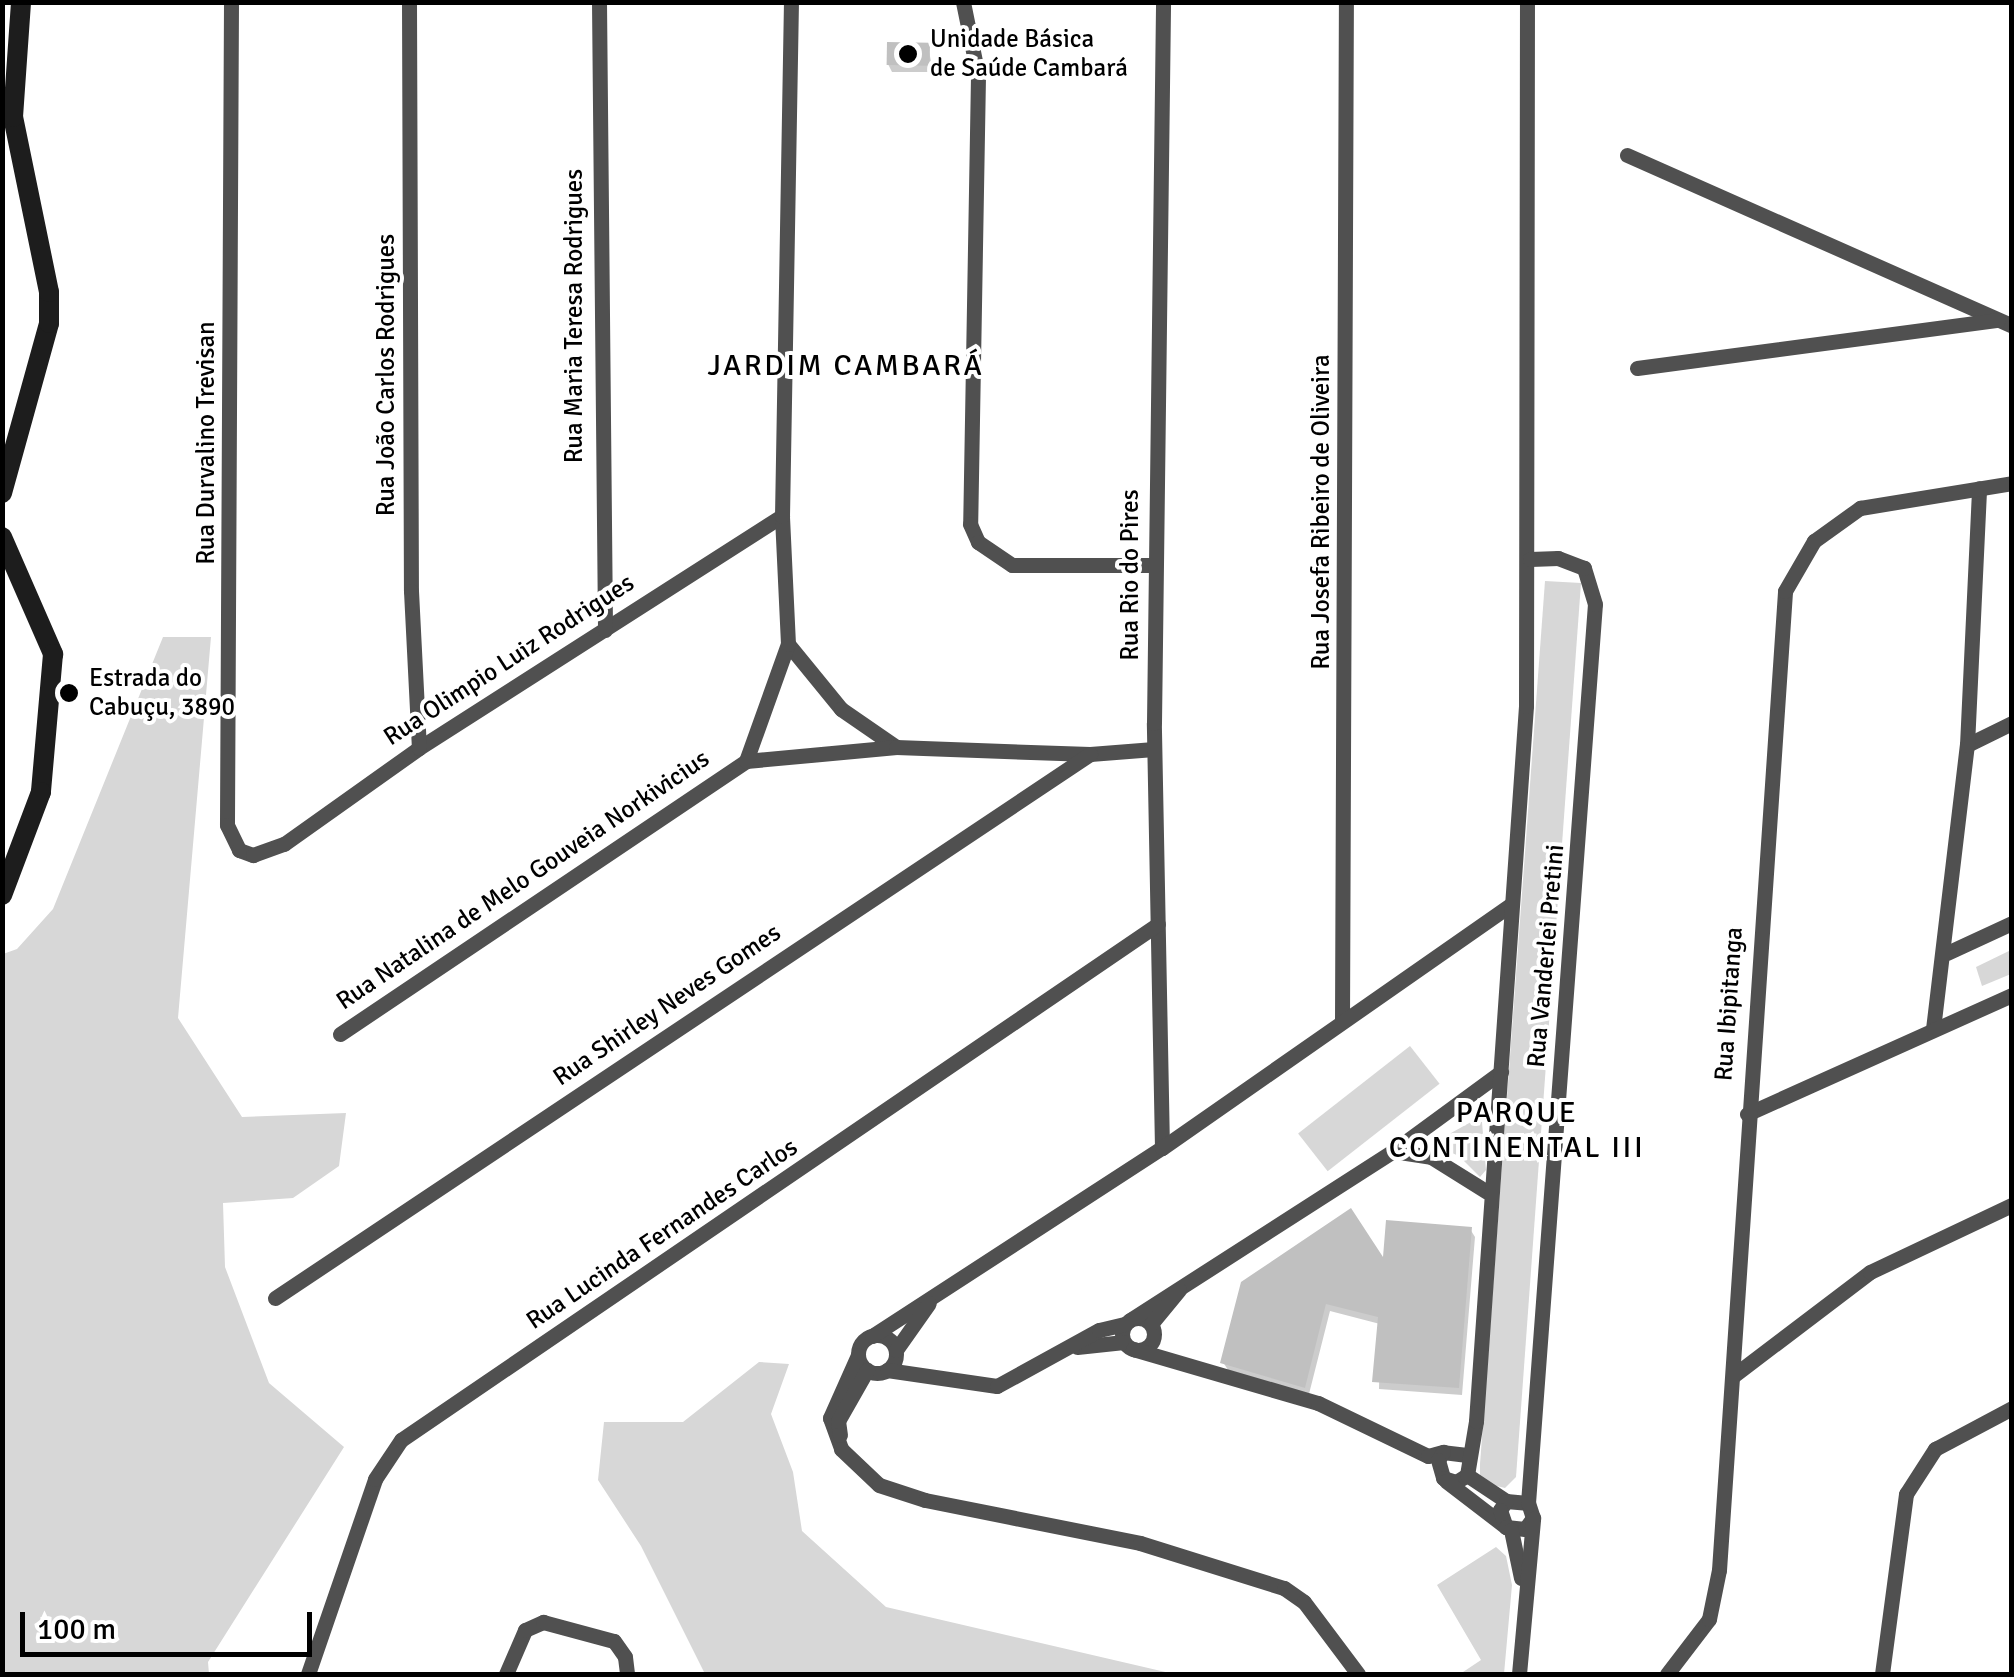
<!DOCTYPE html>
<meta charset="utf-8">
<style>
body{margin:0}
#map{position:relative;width:2014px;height:1677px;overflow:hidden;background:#fff;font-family:Signika,sans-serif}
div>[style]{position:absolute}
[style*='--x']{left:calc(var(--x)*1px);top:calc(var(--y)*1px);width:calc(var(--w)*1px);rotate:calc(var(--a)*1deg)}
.green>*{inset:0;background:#d7d7d7;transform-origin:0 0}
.shadow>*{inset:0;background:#0003}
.building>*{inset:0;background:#c0c0c0;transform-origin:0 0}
.minor>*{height:15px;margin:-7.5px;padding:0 7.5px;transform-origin:7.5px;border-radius:7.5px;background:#505050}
.minor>.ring{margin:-7.5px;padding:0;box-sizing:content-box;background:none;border:15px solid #505050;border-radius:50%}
.secondary>*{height:20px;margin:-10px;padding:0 10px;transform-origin:10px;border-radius:10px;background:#1d1d1d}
.dots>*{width:28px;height:28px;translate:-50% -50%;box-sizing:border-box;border:5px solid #fff;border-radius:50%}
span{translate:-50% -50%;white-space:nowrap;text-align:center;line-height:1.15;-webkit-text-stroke:8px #fff;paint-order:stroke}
.poi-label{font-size:25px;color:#000}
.left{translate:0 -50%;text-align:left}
.street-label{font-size:25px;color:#000}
.quarter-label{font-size:30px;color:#000;letter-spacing:2.5px}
.frame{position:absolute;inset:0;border:5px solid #000;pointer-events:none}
.scale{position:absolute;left:20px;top:1612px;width:292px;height:45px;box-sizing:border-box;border:5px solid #000;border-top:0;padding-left:12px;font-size:30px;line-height:35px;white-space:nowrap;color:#000;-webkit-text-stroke:8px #fff;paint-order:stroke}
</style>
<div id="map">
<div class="green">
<div style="clip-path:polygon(1545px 581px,1581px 583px,1516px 1477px,1505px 1488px,1480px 1482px,1480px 1464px)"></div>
<div style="clip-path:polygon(163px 637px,211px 637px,178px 1018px,242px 1117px,346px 1113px,339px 1166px,293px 1198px,223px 1203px,225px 1267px,269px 1383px,344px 1447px,208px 1662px,209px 1674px,5px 1674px,3px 954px,17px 949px,53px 909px)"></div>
<div style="clip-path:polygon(2011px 950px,2011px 974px,1982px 986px,1976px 967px)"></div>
<div style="left:1410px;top:1046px;width:48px;height:142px;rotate:52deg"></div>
<div style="clip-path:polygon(1471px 1122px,1482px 1122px,1486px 1170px,1480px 1177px,1459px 1156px,1431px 1144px)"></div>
<div style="clip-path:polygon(759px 1362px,789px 1364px,771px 1414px,793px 1472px,802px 1531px,886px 1607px,1174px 1674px,705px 1674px,641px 1546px,598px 1480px,604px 1422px,683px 1422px)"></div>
<div style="clip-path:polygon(1496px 1547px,1506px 1556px,1512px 1585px,1504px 1674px,1460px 1674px,1481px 1660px,1437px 1585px)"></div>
</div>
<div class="shadow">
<div style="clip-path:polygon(928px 46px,933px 72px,892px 72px,888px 64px)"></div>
<div style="clip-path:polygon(1470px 1229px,1475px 1237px,1462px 1395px,1379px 1389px,1380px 1324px,1330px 1311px,1309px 1394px,1228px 1370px,1223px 1362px,1384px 1265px)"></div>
</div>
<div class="building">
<div style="left:887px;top:42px;width:43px;height:23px;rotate:1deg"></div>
<div style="clip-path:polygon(1351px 1208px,1383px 1257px,1386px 1220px,1472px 1227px,1459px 1388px,1372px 1382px,1378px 1317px,1326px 1304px,1305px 1388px,1220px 1363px,1241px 1282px)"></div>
</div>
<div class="minor">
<div style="--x:231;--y:2;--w:823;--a:90.28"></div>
<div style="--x:227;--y:825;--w:28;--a:64"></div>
<div style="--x:239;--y:850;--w:15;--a:20"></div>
<div style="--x:253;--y:855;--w:33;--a:-20"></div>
<div style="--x:284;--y:844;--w:166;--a:-35.4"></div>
<div style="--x:419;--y:748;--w:431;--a:-32.6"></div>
<div style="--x:409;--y:2;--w:589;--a:89.81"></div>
<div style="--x:411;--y:591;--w:157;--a:87.1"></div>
<div style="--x:599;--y:2;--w:628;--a:89.45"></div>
<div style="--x:963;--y:2;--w:76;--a:78.5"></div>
<div style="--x:978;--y:76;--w:448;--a:91"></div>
<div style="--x:970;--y:524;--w:20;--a:66"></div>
<div style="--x:978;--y:542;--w:41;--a:34.1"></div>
<div style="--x:1012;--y:565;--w:143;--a:0"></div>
<div style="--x:1627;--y:155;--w:421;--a:23.9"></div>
<div style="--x:1637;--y:368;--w:364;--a:-7.6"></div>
<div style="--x:788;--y:644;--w:84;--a:50.8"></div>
<div style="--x:841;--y:709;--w:67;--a:34.6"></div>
<div style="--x:1967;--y:745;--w:50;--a:-26.1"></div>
<div style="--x:746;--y:761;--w:151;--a:-5.3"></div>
<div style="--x:896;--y:747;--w:194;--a:2.1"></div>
<div style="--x:1090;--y:754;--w:64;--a:-4.5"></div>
<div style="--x:1947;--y:953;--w:72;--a:-24.8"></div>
<div style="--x:1342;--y:1021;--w:1019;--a:-89.78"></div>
<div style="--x:1933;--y:1029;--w:286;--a:-83.2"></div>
<div style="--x:1967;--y:745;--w:257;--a:-87.3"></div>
<div style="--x:340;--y:1034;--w:489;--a:-33.9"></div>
<div style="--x:746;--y:761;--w:124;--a:-70.3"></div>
<div style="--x:788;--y:644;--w:128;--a:-92.7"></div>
<div style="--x:782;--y:516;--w:514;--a:-89"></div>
<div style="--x:1747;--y:1114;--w:290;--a:-24.2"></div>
<div style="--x:1162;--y:1148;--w:425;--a:-91.1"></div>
<div style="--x:1154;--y:723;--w:721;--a:-89.28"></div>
<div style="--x:1393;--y:1151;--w:134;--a:-36.2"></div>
<div style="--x:275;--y:1298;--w:980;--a:-33.72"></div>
<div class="ring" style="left:1122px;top:1318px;width:17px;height:17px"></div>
<div style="--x:1130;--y:1320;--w:313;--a:-32.7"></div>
<div style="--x:1393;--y:1151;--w:38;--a:9"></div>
<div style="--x:1431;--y:1157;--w:66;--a:32"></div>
<div style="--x:1151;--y:1324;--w:44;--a:-50.5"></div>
<div class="ring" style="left:858px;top:1335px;width:23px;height:23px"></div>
<div style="--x:872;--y:1336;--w:346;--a:-33"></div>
<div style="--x:1162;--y:1148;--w:424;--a:-34.9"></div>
<div style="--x:1077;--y:1347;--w:47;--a:-6.1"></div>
<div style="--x:1133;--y:1349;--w:193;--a:16.3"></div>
<div style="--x:1318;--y:1403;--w:122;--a:25.7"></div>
<div style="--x:1428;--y:1456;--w:16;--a:-15"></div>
<div style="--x:896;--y:1350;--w:57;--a:-54.9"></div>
<div style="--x:858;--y:1355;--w:69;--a:114"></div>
<div style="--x:830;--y:1418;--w:33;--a:70"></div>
<div style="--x:841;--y:1449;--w:52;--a:43.5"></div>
<div style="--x:879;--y:1485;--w:48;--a:18.1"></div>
<div style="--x:925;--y:1500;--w:219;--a:11.3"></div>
<div style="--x:1140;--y:1543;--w:151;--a:17.4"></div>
<div style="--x:1284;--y:1588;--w:24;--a:35"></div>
<div style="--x:1304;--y:1602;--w:90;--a:53.1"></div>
<div style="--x:887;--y:1370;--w:111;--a:8.3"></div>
<div style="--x:997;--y:1386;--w:116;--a:-28.8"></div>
<div style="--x:1099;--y:1330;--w:27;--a:-13"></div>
<div style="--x:1733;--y:1376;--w:172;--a:-37.2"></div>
<div style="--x:1870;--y:1272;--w:157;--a:-25.3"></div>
<div style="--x:840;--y:1435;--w:14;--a:-98"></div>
<div style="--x:838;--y:1421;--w:59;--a:-60.4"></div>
<div style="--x:1467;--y:1455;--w:24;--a:-173"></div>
<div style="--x:1443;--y:1452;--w:9;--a:122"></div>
<div style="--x:1438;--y:1460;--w:19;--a:74"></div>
<div style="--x:1443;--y:1478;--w:14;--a:17"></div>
<div style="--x:1456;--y:1482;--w:13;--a:-32"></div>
<div style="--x:1467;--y:1475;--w:55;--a:-80.5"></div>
<div style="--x:1476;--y:1421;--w:717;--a:-86"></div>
<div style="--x:1526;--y:706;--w:704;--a:-89.92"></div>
<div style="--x:1467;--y:1475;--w:47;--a:33.7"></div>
<div style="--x:1446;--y:1481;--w:76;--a:37.5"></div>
<div style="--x:1528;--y:1503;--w:22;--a:-175"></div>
<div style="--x:1506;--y:1501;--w:11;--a:124"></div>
<div style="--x:1500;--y:1510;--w:18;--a:71"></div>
<div style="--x:1506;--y:1527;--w:19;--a:6"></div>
<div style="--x:1525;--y:1529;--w:14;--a:-54"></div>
<div style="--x:1533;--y:1518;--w:16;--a:-108"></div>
<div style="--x:1528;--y:1503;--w:901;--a:-85.74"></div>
<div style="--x:1595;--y:604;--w:38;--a:-107"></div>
<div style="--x:1584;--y:568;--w:28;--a:-159"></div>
<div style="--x:1558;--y:558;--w:28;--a:178"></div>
<div style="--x:1511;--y:1530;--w:49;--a:78.2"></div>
<div style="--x:308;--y:1674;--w:206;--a:-71"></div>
<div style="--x:375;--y:1479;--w:47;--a:-56.3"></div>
<div style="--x:401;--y:1440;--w:916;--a:-34.28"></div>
<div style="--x:506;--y:1674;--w:48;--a:-66.6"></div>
<div style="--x:525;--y:1630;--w:20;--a:-24"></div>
<div style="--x:543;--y:1622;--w:73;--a:15"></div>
<div style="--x:614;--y:1641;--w:19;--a:55"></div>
<div style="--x:625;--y:1657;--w:17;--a:83"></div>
<div style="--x:1519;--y:1674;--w:156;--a:-84.8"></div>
<div style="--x:1667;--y:1674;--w:69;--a:-52.6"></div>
<div style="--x:1709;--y:1619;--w:50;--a:-78.5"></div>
<div style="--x:1719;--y:1570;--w:981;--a:-86.14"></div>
<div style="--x:1785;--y:591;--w:58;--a:-59.9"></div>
<div style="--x:1814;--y:541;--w:57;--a:-35.7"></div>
<div style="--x:1860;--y:508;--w:154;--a:-9.3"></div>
<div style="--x:1882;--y:1674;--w:182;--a:-82.4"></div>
<div style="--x:1906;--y:1494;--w:54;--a:-57.2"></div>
<div style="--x:1935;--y:1449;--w:87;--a:-28"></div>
</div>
<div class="secondary">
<div style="--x:2;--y:493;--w:176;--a:-74.5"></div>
<div style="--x:49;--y:323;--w:31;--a:-90"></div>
<div style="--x:49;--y:292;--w:179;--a:-101.6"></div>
<div style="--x:13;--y:117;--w:115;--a:-86"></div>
<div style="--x:2;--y:537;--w:128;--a:66.4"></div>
<div style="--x:53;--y:654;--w:139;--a:95"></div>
<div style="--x:41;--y:792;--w:110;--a:110.7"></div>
</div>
<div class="dots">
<div style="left:908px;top:54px;background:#000"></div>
<div style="left:69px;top:693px;background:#000"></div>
</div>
<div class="poi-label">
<span class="left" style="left:930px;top:54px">Unidade Básica<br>de Saúde Cambará</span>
<span class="left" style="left:89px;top:693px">Estrada do<br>Cabuçu, 3890</span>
</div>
<div class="street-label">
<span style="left:574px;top:316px;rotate:-90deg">Rua Maria Teresa Rodrigues</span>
<span style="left:386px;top:375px;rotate:-90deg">Rua João Carlos Rodrigues</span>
<span style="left:206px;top:443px;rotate:-90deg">Rua Durvalino Trevisan</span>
<span style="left:1321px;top:512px;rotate:-90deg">Rua Josefa Ribeiro de Oliveira</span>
<span style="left:1130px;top:575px;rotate:-90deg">Rua Rio do Pires</span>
<span style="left:509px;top:660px;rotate:-33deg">Rua Olimpio Luiz Rodrigues</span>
<span style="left:523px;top:880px;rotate:-34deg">Rua Natalina de Melo Gouveia Norkivicius</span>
<span style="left:1546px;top:956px;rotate:-85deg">Rua Vanderlei Pretini</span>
<span style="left:1729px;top:1004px;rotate:-86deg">Rua Ibipitanga</span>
<span style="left:667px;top:1005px;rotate:-34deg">Rua Shirley Neves Gomes</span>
<span style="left:662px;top:1234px;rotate:-34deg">Rua Lucinda Fernandes Carlos</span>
</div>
<div class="quarter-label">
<span style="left:846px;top:366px">JARDIM CAMBARÁ</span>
<span style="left:1517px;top:1130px">PARQUE<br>CONTINENTAL III</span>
</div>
<div class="frame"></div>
<div class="scale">100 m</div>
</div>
